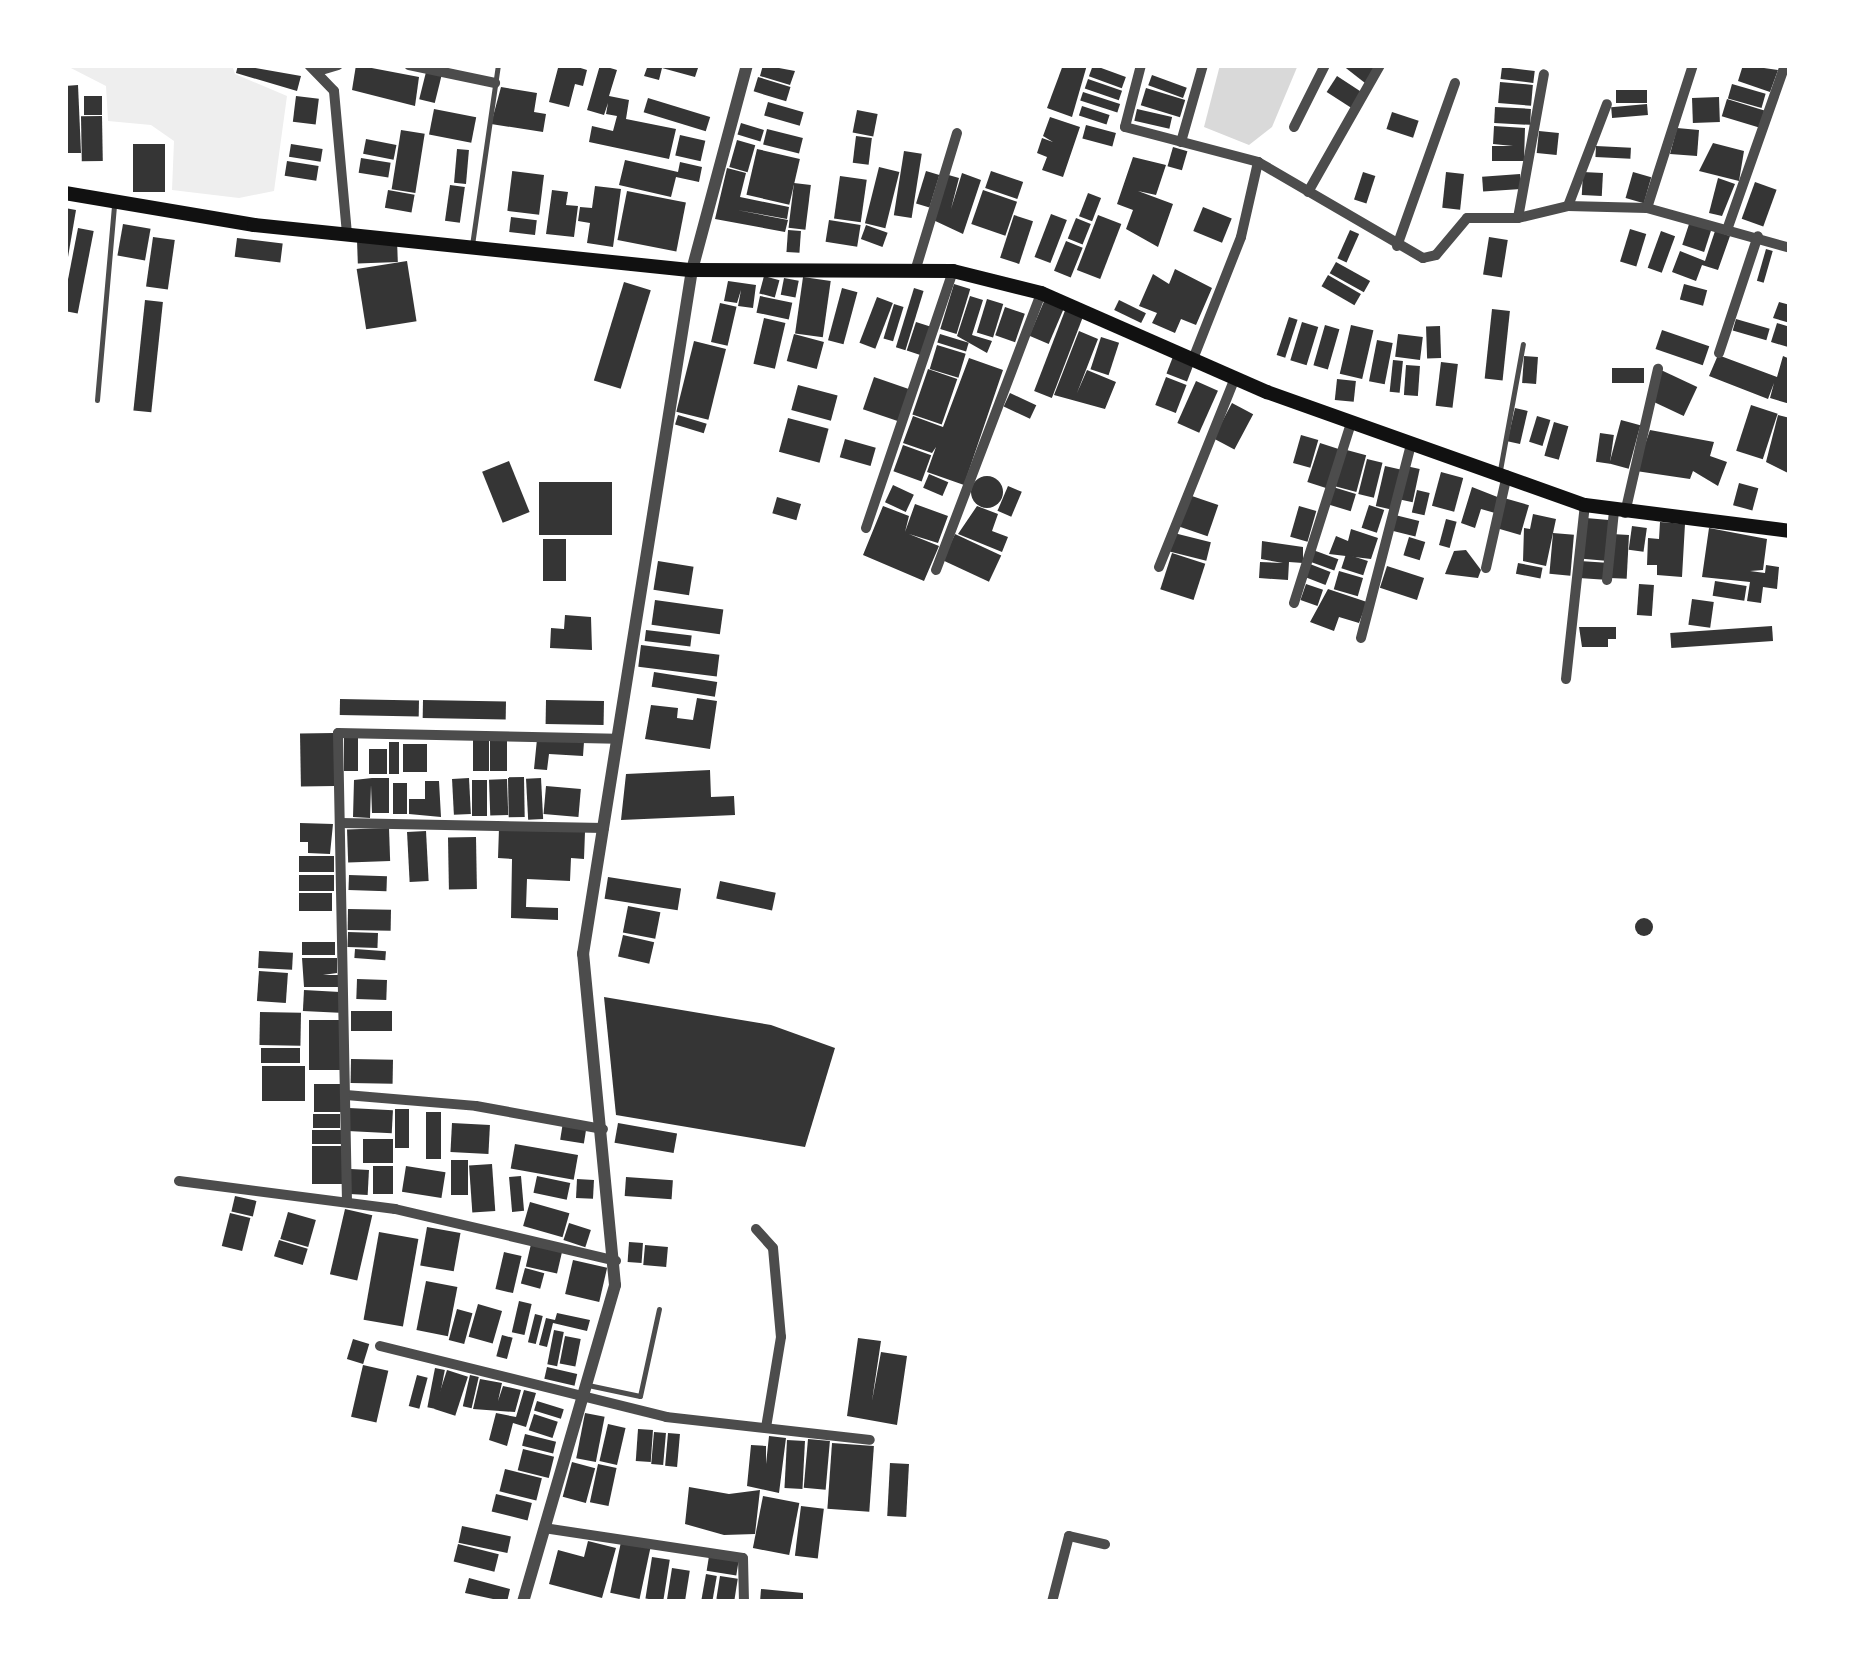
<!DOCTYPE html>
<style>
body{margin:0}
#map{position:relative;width:1855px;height:1667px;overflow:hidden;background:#fff;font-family:Raleway,sans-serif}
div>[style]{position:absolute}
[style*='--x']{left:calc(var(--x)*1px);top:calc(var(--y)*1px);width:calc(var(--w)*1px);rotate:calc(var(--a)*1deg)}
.green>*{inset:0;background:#eee}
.water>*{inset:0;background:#d9d9d9}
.building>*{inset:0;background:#353535;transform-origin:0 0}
.round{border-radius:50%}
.service>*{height:5px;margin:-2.5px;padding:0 2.5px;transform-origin:2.5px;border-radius:2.5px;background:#4c4c4c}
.minor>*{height:10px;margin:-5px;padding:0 5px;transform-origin:5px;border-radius:5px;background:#4c4c4c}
.tertiary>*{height:12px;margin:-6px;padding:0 6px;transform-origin:6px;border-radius:6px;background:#4c4c4c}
.secondary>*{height:14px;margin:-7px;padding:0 7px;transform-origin:7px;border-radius:7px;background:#111}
span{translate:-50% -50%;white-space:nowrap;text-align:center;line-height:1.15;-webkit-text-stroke:9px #fff;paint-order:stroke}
.frame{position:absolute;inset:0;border:68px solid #fff;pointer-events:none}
</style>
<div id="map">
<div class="green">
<div style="clip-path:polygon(65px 65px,232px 65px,235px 74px,287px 96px,274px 191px,239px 198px,172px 190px,174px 141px,151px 125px,108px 121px,106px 86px)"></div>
</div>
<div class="water">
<div style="clip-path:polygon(1220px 65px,1298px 65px,1272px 127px,1249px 145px,1204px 127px)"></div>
</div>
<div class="building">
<div style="clip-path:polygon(238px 65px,301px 76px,297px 91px,236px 73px)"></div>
<div style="clip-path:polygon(356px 65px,419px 77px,415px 106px,352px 90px)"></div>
<div style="clip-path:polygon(571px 65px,587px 70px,583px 86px,575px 84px,569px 107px,549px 102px,558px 68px)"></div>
<div style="clip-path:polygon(600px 65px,617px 70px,609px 96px,629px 100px,626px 119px,676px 129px,669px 159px,589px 142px,592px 126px,613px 131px,617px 116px,606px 114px,608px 103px,604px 115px,587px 110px)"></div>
<div style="clip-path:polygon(648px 65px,699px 65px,695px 77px,662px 68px,659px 80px,644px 76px)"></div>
<div style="clip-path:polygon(763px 65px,795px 71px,790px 85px,760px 76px)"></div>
<div style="clip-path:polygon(1063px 65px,1087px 65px,1072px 117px,1047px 108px)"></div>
<div style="left:1093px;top:65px;width:35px;height:12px;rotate:20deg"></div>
<div style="clip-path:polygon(1342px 65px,1374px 65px,1377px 67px,1365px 83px)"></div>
<div style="clip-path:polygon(1743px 65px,1778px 70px,1770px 92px,1738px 81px)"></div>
<div style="left:1502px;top:67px;width:33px;height:12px;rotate:7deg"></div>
<div style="left:426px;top:72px;width:16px;height:28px;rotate:14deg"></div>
<div style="left:1152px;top:75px;width:37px;height:11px;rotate:20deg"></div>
<div style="left:1337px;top:76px;width:31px;height:19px;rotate:33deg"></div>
<div style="left:758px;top:77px;width:34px;height:15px;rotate:17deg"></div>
<div style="left:1088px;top:79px;width:36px;height:10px;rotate:19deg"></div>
<div style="left:1500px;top:82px;width:33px;height:21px;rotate:5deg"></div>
<div style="left:1732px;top:84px;width:35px;height:15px;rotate:16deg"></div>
<div style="clip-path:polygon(78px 85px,81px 153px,65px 153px,65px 86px)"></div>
<div style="clip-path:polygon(501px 87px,537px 93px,534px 112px,546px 114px,543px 132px,491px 124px)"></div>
<div style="left:1146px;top:88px;width:41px;height:18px;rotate:17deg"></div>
<div style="left:1616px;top:90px;width:31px;height:13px"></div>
<div style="left:1083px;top:92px;width:39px;height:9px;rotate:18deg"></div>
<div style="left:84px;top:96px;width:18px;height:19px"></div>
<div style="left:296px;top:96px;width:23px;height:26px;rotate:7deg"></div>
<div style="left:1719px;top:97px;width:25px;height:27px;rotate:88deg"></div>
<div style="left:648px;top:98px;width:65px;height:15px;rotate:17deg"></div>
<div style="left:1727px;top:99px;width:39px;height:18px;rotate:17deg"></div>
<div style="left:768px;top:102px;width:37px;height:14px;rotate:16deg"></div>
<div style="left:1647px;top:104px;width:11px;height:36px;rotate:85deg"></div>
<div style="left:1082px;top:106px;width:29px;height:10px;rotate:18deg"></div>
<div style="left:1495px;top:107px;width:36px;height:16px;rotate:3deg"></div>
<div style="left:434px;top:109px;width:43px;height:26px;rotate:11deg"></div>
<div style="left:1137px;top:109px;width:36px;height:12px;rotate:13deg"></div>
<div style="left:857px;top:110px;width:21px;height:23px;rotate:11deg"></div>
<div style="left:1392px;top:112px;width:28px;height:18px;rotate:18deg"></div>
<div style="left:102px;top:116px;width:45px;height:21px;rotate:89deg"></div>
<div style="clip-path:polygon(1050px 117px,1080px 127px,1063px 177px,1042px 170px,1047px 157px,1037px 153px,1042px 138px,1053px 142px,1043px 136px)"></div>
<div style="left:741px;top:123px;width:24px;height:12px;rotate:17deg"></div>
<div style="left:1086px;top:125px;width:31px;height:14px;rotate:15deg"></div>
<div style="clip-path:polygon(1494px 126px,1525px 128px,1524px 161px,1492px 161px,1492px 146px,1513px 146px,1493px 144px)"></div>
<div style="clip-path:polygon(1677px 128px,1699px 130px,1697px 156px,1670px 154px)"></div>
<div style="left:767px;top:129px;width:37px;height:16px;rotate:14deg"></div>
<div style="left:401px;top:130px;width:24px;height:60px;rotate:9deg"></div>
<div style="left:1539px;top:131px;width:20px;height:22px;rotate:6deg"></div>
<div style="left:680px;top:135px;width:26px;height:21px;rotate:13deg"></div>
<div style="left:856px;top:136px;width:16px;height:27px;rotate:7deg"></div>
<div style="left:366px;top:139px;width:31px;height:15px;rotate:11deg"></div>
<div style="left:737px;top:140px;width:19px;height:28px;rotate:16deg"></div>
<div style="clip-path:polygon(1713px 143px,1744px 151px,1739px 181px,1699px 171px)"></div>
<div style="left:133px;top:144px;width:32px;height:48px"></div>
<div style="left:291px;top:144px;width:32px;height:13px;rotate:9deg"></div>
<div style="left:1596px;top:146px;width:35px;height:11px;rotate:3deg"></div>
<div style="left:1173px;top:147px;width:15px;height:20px;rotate:16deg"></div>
<div style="left:457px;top:149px;width:12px;height:34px;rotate:5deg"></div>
<div style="left:757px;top:149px;width:44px;height:47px;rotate:13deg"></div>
<div style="left:904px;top:151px;width:18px;height:65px;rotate:9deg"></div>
<div style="clip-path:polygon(1133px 157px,1166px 165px,1156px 195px,1138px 191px,1173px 204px,1158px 247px,1126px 229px,1133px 210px,1117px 204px)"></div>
<div style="left:361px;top:158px;width:30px;height:15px;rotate:9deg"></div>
<div style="clip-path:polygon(625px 160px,678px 172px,680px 162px,702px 167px,699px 182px,676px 177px,671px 197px,619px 185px)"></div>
<div style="left:287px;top:161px;width:32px;height:15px;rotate:9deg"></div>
<div style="left:879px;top:167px;width:21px;height:58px;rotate:14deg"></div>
<div style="clip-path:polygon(727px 168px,746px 173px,740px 197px,789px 207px,787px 219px,737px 210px,788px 220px,785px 232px,715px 219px)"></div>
<div style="left:926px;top:171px;width:14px;height:34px;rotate:17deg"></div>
<div style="left:991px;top:171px;width:34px;height:18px;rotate:19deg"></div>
<div style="left:1363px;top:172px;width:13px;height:29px;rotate:18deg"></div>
<div style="left:1446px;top:172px;width:18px;height:36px;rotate:6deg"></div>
<div style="left:1583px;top:172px;width:20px;height:23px;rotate:3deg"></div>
<div style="left:1633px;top:172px;width:19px;height:27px;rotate:16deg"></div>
<div style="clip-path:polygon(962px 173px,981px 180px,963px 234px,931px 219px,945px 174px,959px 178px,951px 209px)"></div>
<div style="left:1520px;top:174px;width:15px;height:38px;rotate:86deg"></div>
<div style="left:544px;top:175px;width:40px;height:32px;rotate:97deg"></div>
<div style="left:840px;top:176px;width:27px;height:43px;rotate:8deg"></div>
<div style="clip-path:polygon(1718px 178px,1735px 184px,1722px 216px,1709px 213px)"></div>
<div style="left:1755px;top:182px;width:23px;height:39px;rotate:20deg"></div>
<div style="left:794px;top:183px;width:17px;height:45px;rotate:7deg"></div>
<div style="left:450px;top:185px;width:15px;height:36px;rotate:8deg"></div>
<div style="clip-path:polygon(595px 186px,621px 189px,613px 247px,587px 243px,590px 223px,578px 221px,580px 207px,592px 208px)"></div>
<div style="left:388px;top:190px;width:27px;height:18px;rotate:10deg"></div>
<div style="clip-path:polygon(552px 190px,568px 192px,566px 205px,578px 206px,574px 237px,546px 234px)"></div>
<div style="left:983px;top:190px;width:36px;height:36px;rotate:19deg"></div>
<div style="left:627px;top:191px;width:60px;height:50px;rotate:11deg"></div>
<div style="left:1088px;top:193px;width:14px;height:25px;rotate:21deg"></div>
<div style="left:1203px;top:207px;width:31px;height:26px;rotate:22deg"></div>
<div style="clip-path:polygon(65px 208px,76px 210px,67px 263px,65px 263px)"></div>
<div style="left:1051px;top:214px;width:17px;height:46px;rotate:21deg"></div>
<div style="left:1014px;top:215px;width:20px;height:45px;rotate:18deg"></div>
<div style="left:1098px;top:215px;width:25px;height:59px;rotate:21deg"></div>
<div style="left:511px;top:217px;width:26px;height:15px;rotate:7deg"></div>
<div style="left:1076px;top:218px;width:16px;height:22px;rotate:22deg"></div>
<div style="left:829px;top:220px;width:32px;height:22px;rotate:9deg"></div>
<div style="left:1690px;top:221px;width:23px;height:25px;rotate:18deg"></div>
<div style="left:123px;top:224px;width:28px;height:32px;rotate:10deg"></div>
<div style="left:866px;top:225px;width:23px;height:15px;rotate:20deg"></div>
<div style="left:78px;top:228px;width:16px;height:84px;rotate:11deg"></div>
<div style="left:1630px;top:229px;width:17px;height:34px;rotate:17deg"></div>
<div style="left:788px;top:230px;width:13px;height:22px;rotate:4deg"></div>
<div style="left:1350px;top:230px;width:10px;height:31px;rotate:24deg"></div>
<div style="left:1661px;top:231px;width:15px;height:39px;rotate:20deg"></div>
<div style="clip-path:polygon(1715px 231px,1730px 236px,1718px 270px,1702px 265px,1696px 281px,1672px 272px,1680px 251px,1705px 261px)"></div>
<div style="left:153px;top:237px;width:22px;height:50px;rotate:8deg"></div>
<div style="left:1489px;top:237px;width:19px;height:38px;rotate:9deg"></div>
<div style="left:237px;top:238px;width:46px;height:19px;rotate:7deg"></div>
<div style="left:397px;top:239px;width:23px;height:40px;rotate:88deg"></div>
<div style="left:1066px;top:241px;width:18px;height:32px;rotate:22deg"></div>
<div style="left:1766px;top:249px;width:7px;height:33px;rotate:16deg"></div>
<div style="left:407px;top:261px;width:61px;height:51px;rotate:81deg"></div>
<div style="left:1336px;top:262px;width:39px;height:13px;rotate:29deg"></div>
<div style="clip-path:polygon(1175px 269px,1212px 288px,1196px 325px,1181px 319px,1175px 333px,1152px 323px,1157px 313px,1139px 306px,1153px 274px,1169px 284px)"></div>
<div style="left:1328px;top:275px;width:38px;height:13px;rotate:30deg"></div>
<div style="left:764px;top:276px;width:16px;height:18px;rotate:15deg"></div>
<div style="left:803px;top:277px;width:28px;height:57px;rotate:8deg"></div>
<div style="left:784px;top:278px;width:15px;height:17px;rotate:11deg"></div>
<div style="clip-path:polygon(728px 281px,756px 285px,753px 308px,738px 306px,741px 290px,737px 303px,724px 301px)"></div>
<div style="left:624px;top:282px;width:28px;height:103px;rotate:17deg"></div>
<div style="left:954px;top:284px;width:17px;height:47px;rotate:17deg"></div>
<div style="left:1684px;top:284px;width:24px;height:16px;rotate:15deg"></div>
<div style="left:842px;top:288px;width:16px;height:54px;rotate:15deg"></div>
<div style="left:914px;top:288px;width:10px;height:62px;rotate:17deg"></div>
<div style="left:760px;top:296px;width:33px;height:17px;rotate:12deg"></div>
<div style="clip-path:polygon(970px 296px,983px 300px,972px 335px,992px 341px,987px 353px,957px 336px)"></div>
<div style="left:877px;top:297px;width:17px;height:49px;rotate:21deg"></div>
<div style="left:987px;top:299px;width:17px;height:35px;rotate:17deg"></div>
<div style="left:1045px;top:299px;width:21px;height:40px;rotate:23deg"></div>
<div style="left:145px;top:300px;width:18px;height:111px;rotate:6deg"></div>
<div style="left:1119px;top:300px;width:30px;height:11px;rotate:26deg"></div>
<div style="clip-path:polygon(1779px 302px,1790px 305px,1790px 323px,1773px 318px)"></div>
<div style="left:720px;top:303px;width:17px;height:40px;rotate:13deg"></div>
<div style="left:894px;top:304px;width:10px;height:36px;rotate:17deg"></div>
<div style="left:1005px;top:307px;width:21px;height:30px;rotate:19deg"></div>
<div style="left:1066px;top:308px;width:19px;height:89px;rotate:21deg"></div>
<div style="left:1492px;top:309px;width:18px;height:70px;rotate:6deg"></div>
<div style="left:1289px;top:317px;width:9px;height:40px;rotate:18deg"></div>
<div style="left:764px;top:318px;width:22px;height:47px;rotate:13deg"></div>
<div style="left:1736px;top:319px;width:35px;height:12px;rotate:16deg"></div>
<div style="left:916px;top:322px;width:19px;height:30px;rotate:18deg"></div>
<div style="left:1302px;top:322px;width:17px;height:40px;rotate:17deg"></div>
<div style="clip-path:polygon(1777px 323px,1790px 327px,1788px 347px,1771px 342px)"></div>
<div style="left:1325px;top:325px;width:15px;height:42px;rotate:16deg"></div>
<div style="left:1351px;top:325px;width:23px;height:50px;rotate:13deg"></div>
<div style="left:1440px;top:326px;width:32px;height:14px;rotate:88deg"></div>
<div style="left:1662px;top:330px;width:50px;height:20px;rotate:19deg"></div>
<div style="clip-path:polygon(1079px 331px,1098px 339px,1077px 393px,1087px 370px,1116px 382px,1105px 409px,1054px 395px)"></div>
<div style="left:794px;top:334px;width:31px;height:28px;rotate:15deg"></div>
<div style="left:940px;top:334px;width:30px;height:9px;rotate:17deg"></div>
<div style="left:1398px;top:334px;width:25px;height:23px;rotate:7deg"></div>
<div style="left:1101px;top:337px;width:19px;height:34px;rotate:18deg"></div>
<div style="left:1377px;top:340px;width:16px;height:42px;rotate:11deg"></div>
<div style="left:694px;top:341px;width:33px;height:73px;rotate:14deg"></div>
<div style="left:937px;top:345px;width:30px;height:25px;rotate:17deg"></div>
<div style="left:1174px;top:354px;width:22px;height:21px;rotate:21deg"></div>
<div style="clip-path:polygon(1718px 355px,1777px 377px,1783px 356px,1790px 359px,1790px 404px,1770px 398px,1774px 383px,1768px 399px,1709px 376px)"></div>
<div style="left:1524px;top:356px;width:14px;height:27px;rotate:4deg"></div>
<div style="clip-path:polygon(969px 358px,1003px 370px,964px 485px,927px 472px,936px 447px,932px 453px,903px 443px,913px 416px,943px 427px)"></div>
<div style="left:1393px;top:360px;width:10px;height:32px;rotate:6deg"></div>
<div style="left:1441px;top:362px;width:17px;height:44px;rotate:7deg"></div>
<div style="left:1406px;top:365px;width:14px;height:30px;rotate:4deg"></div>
<div style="left:1612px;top:368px;width:32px;height:15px"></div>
<div style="left:928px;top:369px;width:31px;height:48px;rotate:19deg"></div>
<div style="left:1661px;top:370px;width:40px;height:32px;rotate:25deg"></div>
<div style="left:874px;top:377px;width:39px;height:34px;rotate:19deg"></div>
<div style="left:1166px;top:377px;width:22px;height:30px;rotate:21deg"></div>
<div style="left:1337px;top:379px;width:19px;height:21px;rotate:6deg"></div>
<div style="left:1196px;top:381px;width:24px;height:46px;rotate:24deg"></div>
<div style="left:798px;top:385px;width:41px;height:26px;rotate:15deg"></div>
<div style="left:1010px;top:393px;width:29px;height:15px;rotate:25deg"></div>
<div style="left:1232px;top:403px;width:24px;height:40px;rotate:28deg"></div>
<div style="left:1751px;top:405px;width:28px;height:48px;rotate:18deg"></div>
<div style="left:1515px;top:408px;width:13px;height:34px;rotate:13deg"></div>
<div style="left:678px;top:415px;width:30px;height:10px;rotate:17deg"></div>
<div style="clip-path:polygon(1778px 415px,1790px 418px,1790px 474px,1766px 462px)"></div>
<div style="left:1537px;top:416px;width:14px;height:27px;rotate:17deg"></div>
<div style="left:788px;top:418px;width:42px;height:35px;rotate:15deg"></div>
<div style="left:1621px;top:420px;width:20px;height:45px;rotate:15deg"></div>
<div style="left:1554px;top:422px;width:15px;height:35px;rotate:16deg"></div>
<div style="clip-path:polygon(1650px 430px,1714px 442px,1710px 456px,1727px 462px,1718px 486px,1693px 471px,1690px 479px,1636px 471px)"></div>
<div style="left:1600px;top:433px;width:14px;height:29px;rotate:8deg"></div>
<div style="left:1301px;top:435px;width:18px;height:29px;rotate:16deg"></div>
<div style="left:845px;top:439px;width:32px;height:19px;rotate:16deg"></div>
<div style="left:1320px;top:443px;width:22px;height:41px;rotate:18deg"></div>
<div style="left:903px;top:445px;width:30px;height:28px;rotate:20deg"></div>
<div style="left:1343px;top:449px;width:24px;height:38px;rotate:15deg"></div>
<div style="left:1367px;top:459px;width:16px;height:36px;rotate:14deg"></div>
<div style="left:509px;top:461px;width:55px;height:29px;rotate:68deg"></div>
<div style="left:1385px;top:466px;width:17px;height:41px;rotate:13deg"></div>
<div style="left:1406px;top:466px;width:14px;height:34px;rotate:12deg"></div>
<div style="left:1441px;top:472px;width:23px;height:35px;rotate:15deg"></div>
<div style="left:929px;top:474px;width:21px;height:15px;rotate:23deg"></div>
<div class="round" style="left:971px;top:476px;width:32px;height:32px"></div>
<div style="left:539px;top:482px;width:73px;height:53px"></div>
<div style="left:1739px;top:483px;width:20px;height:23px;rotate:15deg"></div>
<div style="left:893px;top:485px;width:23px;height:19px;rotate:25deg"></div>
<div style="left:1008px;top:486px;width:15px;height:27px;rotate:23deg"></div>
<div style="left:1333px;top:487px;width:24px;height:18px;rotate:17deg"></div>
<div style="clip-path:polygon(1472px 487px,1500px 498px,1495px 513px,1481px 509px,1475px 528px,1461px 523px)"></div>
<div style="left:1417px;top:490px;width:13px;height:23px;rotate:13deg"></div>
<div style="left:1189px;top:495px;width:31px;height:33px;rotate:19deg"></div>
<div style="left:777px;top:497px;width:25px;height:17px;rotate:16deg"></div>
<div style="left:1504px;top:498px;width:26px;height:31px;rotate:16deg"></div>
<div style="clip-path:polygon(915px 504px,948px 516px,938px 543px,909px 534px,939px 546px,924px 581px,863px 555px,883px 506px,909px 516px,905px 532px)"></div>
<div style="left:1369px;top:505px;width:16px;height:24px;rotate:18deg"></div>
<div style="clip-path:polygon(977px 506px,998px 514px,992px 531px,1008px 537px,1002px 552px,958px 534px)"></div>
<div style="left:1299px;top:506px;width:18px;height:32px;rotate:16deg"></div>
<div style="clip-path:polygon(1533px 514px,1556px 519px,1546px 566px,1523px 561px,1524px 528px,1530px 529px)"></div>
<div style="left:1395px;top:515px;width:25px;height:16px;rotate:14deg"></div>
<div style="left:1586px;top:518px;width:23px;height:41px;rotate:5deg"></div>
<div style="left:1446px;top:519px;width:11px;height:27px;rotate:15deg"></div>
<div style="clip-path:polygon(1660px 522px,1685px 524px,1682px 577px,1657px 575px,1657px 565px,1647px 565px,1648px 538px,1659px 539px)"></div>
<div style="left:1632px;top:526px;width:15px;height:24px;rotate:8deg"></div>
<div style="clip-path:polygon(1709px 528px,1767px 539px,1763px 570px,1750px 571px,1765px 573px,1766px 565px,1779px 567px,1777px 589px,1763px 587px,1761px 603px,1747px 601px,1750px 582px,1702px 577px)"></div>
<div style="clip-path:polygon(1351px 529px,1378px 538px,1371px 559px,1329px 554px,1336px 536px,1348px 541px)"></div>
<div style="left:1174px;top:533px;width:38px;height:19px;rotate:14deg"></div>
<div style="left:1553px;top:533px;width:21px;height:41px;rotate:5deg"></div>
<div style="left:955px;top:534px;width:51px;height:29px;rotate:25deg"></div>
<div style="left:1612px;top:534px;width:17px;height:44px;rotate:3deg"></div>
<div style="left:1409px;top:537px;width:17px;height:19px;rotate:17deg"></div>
<div style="left:543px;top:539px;width:23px;height:42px"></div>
<div style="clip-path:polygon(1262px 541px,1303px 547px,1303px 563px,1289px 562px,1288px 580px,1259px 578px,1260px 562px,1283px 563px,1261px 559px)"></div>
<div style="left:1313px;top:550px;width:27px;height:12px;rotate:20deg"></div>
<div style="clip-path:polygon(1466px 550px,1481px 570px,1478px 578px,1445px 574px,1454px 551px)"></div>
<div style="left:1172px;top:553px;width:35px;height:38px;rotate:18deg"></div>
<div style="left:1346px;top:554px;width:23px;height:15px;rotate:18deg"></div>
<div style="left:658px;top:561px;width:36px;height:29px;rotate:9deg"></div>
<div style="left:1580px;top:561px;width:26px;height:17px;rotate:4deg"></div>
<div style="left:1518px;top:563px;width:25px;height:11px;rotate:11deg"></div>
<div style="left:1310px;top:564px;width:22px;height:14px;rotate:21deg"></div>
<div style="left:1387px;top:566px;width:39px;height:23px;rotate:18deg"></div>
<div style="left:1339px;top:571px;width:25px;height:19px;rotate:16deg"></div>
<div style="left:1715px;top:581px;width:32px;height:15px;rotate:9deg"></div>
<div style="left:1306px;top:584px;width:18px;height:17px;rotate:19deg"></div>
<div style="left:1639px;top:584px;width:15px;height:31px;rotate:4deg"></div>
<div style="clip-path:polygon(1328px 589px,1367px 602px,1359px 623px,1339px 617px,1334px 631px,1310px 622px)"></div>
<div style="left:1692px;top:599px;width:22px;height:26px;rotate:8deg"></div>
<div style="left:655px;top:600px;width:69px;height:25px;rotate:8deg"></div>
<div style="clip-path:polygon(565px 615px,591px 617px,592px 650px,550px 648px,551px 628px,564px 629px)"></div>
<div style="left:1772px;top:626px;width:15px;height:102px;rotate:86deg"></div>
<div style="clip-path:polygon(1579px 627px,1616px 627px,1616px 639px,1608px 639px,1608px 647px,1582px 647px)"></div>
<div style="left:646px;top:630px;width:46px;height:11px;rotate:7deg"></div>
<div style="left:641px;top:645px;width:79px;height:22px;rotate:7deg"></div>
<div style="left:654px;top:672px;width:64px;height:15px;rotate:9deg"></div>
<div style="clip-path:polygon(697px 698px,717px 701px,710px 749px,645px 739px,651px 705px,678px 708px,677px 718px,693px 720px)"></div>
<div style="left:340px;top:699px;width:79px;height:16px;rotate:1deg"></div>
<div style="left:423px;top:700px;width:83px;height:18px;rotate:1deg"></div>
<div style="left:546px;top:700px;width:58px;height:24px;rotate:1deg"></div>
<div style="left:334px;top:733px;width:53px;height:34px;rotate:89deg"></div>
<div style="left:344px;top:736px;width:14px;height:35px"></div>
<div style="left:507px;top:737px;width:34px;height:17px;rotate:90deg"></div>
<div style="clip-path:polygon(537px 739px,584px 742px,583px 756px,549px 754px,547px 770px,534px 769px)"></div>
<div style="left:489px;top:740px;width:31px;height:16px;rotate:90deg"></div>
<div style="left:389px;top:742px;width:10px;height:32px"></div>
<div style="left:403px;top:744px;width:24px;height:28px"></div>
<div style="left:369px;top:749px;width:18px;height:25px"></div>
<div style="clip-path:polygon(710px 770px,711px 797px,734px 796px,735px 815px,621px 820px,626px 774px)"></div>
<div style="left:524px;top:777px;width:40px;height:16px;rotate:89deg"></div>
<div style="clip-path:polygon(372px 778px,389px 778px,389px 813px,372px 813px,371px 785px,370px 818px,353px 817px,354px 780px)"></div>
<div style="left:469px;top:778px;width:36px;height:17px;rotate:87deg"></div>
<div style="left:541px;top:778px;width:41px;height:15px;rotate:87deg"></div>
<div style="left:507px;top:779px;width:36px;height:18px;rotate:88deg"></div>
<div style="left:472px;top:780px;width:15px;height:36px"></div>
<div style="clip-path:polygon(425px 781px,439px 781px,441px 817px,409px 814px,409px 799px,425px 799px)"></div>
<div style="left:393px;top:783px;width:14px;height:31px"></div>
<div style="left:546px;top:786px;width:35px;height:28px;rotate:5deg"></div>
<div style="clip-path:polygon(300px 823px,333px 824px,330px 854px,308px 853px,308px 842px,300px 842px)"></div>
<div style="left:389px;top:828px;width:33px;height:42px;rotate:88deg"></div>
<div style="clip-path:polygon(499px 828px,585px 832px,584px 859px,571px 858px,570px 881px,527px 879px,526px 907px,558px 908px,558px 920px,511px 918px,512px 859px,498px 858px)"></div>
<div style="left:426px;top:831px;width:50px;height:19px;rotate:87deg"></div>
<div style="left:476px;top:837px;width:52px;height:28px;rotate:89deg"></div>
<div style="left:299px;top:856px;width:35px;height:16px"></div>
<div style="left:299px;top:875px;width:35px;height:16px"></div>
<div style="left:349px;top:875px;width:38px;height:15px;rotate:2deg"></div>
<div style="left:608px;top:877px;width:74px;height:22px;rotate:9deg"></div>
<div style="left:720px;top:881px;width:57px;height:18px;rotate:12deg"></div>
<div style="left:299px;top:893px;width:33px;height:18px"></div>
<div style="left:628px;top:906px;width:33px;height:27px;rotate:11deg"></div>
<div style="left:348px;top:909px;width:43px;height:21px;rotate:1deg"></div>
<div class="round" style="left:1635px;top:918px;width:18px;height:18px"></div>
<div style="left:348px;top:932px;width:30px;height:15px;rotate:2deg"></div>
<div style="left:623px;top:935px;width:32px;height:22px;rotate:13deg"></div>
<div style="left:302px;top:942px;width:33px;height:13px"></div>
<div style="left:355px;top:949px;width:31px;height:9px;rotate:4deg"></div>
<div style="left:259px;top:951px;width:34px;height:17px;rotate:3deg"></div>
<div style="clip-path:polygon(302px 958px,337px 958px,337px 973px,323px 975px,339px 975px,339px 987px,304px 987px)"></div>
<div style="left:259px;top:971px;width:29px;height:30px;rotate:4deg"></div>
<div style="left:357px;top:979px;width:30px;height:20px;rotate:2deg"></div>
<div style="left:304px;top:990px;width:36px;height:21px;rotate:3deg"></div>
<div style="clip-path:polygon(604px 997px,771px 1025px,835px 1048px,805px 1147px,616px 1115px)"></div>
<div style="left:351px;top:1011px;width:41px;height:20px"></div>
<div style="left:260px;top:1012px;width:41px;height:33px;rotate:1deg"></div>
<div style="left:344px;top:1020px;width:50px;height:35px;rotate:90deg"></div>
<div style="left:300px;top:1048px;width:15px;height:39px;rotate:90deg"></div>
<div style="left:351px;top:1059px;width:42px;height:24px;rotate:1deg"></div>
<div style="left:262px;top:1066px;width:43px;height:35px"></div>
<div style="left:314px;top:1084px;width:27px;height:28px"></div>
<div style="left:349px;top:1108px;width:44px;height:23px;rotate:3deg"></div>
<div style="left:395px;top:1109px;width:14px;height:39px"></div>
<div style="left:426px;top:1112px;width:15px;height:47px"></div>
<div style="left:313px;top:1114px;width:27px;height:14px"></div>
<div style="left:563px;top:1122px;width:24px;height:18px;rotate:9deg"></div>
<div style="left:452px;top:1123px;width:38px;height:29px;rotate:3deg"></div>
<div style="left:618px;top:1123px;width:60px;height:20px;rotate:10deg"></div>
<div style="left:312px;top:1130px;width:29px;height:14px"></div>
<div style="left:363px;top:1139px;width:30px;height:24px"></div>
<div style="left:515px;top:1144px;width:64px;height:25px;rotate:10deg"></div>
<div style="left:312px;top:1146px;width:31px;height:38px"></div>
<div style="left:451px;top:1160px;width:17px;height:35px"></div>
<div style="left:492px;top:1164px;width:47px;height:23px;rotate:86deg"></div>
<div style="left:373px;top:1166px;width:20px;height:28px"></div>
<div style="left:406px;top:1166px;width:40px;height:26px;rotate:9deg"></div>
<div style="left:351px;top:1169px;width:18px;height:25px;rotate:3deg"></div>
<div style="left:521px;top:1176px;width:35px;height:12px;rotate:85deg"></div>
<div style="left:537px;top:1176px;width:34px;height:17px;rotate:12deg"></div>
<div style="left:626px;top:1177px;width:47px;height:19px;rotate:4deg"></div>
<div style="left:577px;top:1179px;width:17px;height:19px;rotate:3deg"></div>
<div style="left:235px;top:1196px;width:22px;height:16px;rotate:13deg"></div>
<div style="left:530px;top:1202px;width:41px;height:25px;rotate:16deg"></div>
<div style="left:345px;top:1209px;width:28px;height:67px;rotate:13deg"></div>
<div style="left:288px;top:1212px;width:29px;height:28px;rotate:16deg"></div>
<div style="left:230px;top:1213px;width:21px;height:34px;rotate:14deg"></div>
<div style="left:569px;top:1223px;width:23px;height:18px;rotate:18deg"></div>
<div style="left:427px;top:1227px;width:34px;height:39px;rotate:10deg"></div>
<div style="left:379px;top:1232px;width:40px;height:89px;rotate:10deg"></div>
<div style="left:279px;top:1240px;width:30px;height:17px;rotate:17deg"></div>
<div style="left:629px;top:1242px;width:14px;height:20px;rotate:4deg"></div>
<div style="left:531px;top:1244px;width:32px;height:23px;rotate:13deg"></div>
<div style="left:645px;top:1245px;width:23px;height:20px;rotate:5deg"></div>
<div style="left:504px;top:1252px;width:18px;height:38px;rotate:13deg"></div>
<div style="left:573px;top:1260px;width:35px;height:35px;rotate:13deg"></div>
<div style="left:525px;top:1268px;width:20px;height:16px;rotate:15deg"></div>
<div style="left:426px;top:1281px;width:32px;height:50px;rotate:11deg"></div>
<div style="left:519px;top:1301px;width:13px;height:32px;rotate:13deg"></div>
<div style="left:478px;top:1304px;width:25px;height:34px;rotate:16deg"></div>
<div style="left:457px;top:1309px;width:16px;height:32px;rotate:15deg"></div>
<div style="clip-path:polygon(557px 1313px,590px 1320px,587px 1331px,553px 1323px,547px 1347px,539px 1345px,546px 1318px,555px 1320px)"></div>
<div style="left:535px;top:1314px;width:8px;height:29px;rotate:14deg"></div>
<div style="left:554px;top:1330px;width:10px;height:35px;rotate:11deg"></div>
<div style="left:502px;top:1335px;width:11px;height:22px;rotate:15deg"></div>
<div style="left:565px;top:1336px;width:16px;height:28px;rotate:11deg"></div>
<div style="clip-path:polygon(858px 1338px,881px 1341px,872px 1401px,881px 1352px,907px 1356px,897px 1425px,847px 1416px)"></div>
<div style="left:353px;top:1339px;width:17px;height:21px;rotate:17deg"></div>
<div style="left:363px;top:1365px;width:26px;height:53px;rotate:13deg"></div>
<div style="left:547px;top:1367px;width:31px;height:12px;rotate:13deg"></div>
<div style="left:435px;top:1368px;width:10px;height:40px;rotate:11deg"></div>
<div style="left:447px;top:1370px;width:22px;height:41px;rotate:18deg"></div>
<div style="left:417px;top:1375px;width:11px;height:32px;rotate:15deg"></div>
<div style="left:470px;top:1375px;width:9px;height:32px;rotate:13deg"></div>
<div style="clip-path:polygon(480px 1379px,502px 1383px,498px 1401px,503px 1386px,521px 1390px,515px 1412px,473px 1409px)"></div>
<div style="clip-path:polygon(524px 1390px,536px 1393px,526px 1427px,513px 1423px,507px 1446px,489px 1440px,496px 1413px,516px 1417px)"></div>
<div style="left:537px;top:1401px;width:28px;height:10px;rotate:17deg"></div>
<div style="left:585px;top:1413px;width:20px;height:46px;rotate:11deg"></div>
<div style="left:534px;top:1414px;width:25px;height:17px;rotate:18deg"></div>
<div style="left:608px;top:1424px;width:18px;height:38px;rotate:13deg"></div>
<div style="left:638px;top:1429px;width:15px;height:32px;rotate:4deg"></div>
<div style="left:654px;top:1432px;width:12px;height:32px;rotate:5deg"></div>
<div style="left:668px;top:1433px;width:12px;height:33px;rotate:5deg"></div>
<div style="left:525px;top:1434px;width:32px;height:12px;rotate:14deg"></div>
<div style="clip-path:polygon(769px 1436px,786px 1438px,779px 1493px,747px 1486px,751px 1445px,766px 1446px,766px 1464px)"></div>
<div style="left:808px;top:1439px;width:22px;height:49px;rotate:5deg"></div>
<div style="left:787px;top:1440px;width:18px;height:48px;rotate:3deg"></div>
<div style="left:832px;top:1443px;width:42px;height:66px;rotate:4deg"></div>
<div style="left:523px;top:1449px;width:32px;height:22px;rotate:14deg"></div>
<div style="left:572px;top:1462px;width:24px;height:36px;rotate:15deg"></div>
<div style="left:890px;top:1463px;width:19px;height:53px;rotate:3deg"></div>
<div style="left:598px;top:1464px;width:19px;height:39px;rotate:12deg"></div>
<div style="left:505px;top:1469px;width:38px;height:23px;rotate:14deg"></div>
<div style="clip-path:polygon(689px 1487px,729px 1494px,760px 1490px,755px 1534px,724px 1535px,685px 1524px)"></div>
<div style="left:496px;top:1494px;width:37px;height:18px;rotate:14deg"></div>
<div style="left:763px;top:1496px;width:37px;height:53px;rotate:11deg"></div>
<div style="left:801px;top:1506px;width:23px;height:50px;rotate:7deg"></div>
<div style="left:462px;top:1526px;width:50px;height:17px;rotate:12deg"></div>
<div style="clip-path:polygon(588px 1541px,616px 1548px,602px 1598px,549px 1584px,558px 1550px,584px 1557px)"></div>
<div style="left:621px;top:1542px;width:30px;height:52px;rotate:12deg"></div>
<div style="left:458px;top:1544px;width:42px;height:18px;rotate:14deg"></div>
<div style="left:709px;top:1556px;width:30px;height:15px;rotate:9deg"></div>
<div style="left:652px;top:1557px;width:18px;height:42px;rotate:9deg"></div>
<div style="left:672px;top:1568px;width:18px;height:34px;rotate:9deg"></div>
<div style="left:706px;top:1574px;width:11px;height:28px;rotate:10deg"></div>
<div style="left:720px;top:1576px;width:18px;height:23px;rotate:9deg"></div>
<div style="clip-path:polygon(469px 1578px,510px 1589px,507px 1602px,465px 1593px)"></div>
<div style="clip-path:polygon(761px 1589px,803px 1593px,803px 1602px,760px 1602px)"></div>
</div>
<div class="service">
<div style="--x:472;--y:245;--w:182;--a:-81.8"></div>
<div style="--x:97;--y:400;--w:195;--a:-85"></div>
<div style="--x:1500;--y:470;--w:128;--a:-79.7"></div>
<div style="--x:588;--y:1385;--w:53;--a:11.9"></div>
<div style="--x:640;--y:1396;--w:89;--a:-77.7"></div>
</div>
<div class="minor">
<div style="--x:309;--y:65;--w:36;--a:46"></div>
<div style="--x:334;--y:91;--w:143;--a:84.8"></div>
<div style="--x:409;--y:65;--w:88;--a:11.8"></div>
<div style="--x:1141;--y:65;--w:64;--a:104.5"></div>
<div style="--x:1125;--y:127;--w:138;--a:14.7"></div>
<div style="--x:1258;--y:162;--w:191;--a:30.2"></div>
<div style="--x:1423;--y:258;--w:13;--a:-13"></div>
<div style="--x:1436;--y:255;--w:48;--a:-50"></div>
<div style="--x:1467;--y:218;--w:51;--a:0"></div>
<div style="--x:1518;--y:218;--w:51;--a:-13.5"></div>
<div style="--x:1568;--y:206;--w:79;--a:1.5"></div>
<div style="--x:1647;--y:208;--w:148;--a:15.6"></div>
<div style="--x:318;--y:71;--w:21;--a:-17"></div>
<div style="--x:1294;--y:127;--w:69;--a:-63.4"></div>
<div style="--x:1181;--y:142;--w:80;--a:-74.1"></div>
<div style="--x:1308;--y:192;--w:146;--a:-60.4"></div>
<div style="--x:1568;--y:206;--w:109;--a:-69.1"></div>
<div style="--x:1647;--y:208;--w:150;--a:-72.2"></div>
<div style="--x:1518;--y:218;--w:146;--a:-79.8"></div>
<div style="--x:1728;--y:227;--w:172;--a:-70.6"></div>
<div style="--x:1397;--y:246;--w:173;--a:-70.4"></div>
<div style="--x:916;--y:268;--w:141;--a:-73.1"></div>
<div style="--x:1719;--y:353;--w:123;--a:-71.6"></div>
<div style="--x:1193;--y:359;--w:131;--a:-68.5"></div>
<div style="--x:1241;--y:237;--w:77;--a:-77.2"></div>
<div style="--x:1625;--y:513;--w:148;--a:-77.1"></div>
<div style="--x:866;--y:528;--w:271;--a:-71.3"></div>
<div style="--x:1159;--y:567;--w:204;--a:-68.1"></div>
<div style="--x:1486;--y:568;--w:95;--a:-77.3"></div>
<div style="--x:936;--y:570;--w:296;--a:-69.2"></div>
<div style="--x:1607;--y:580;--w:69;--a:-84.2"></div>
<div style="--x:1294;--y:603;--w:189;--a:-72.4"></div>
<div style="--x:1361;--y:638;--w:200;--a:-75.5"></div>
<div style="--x:1566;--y:679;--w:175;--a:-83.8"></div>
<div style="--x:341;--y:823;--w:263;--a:1.1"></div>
<div style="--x:346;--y:1095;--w:130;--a:4.8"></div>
<div style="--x:476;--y:1106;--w:129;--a:10.3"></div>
<div style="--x:179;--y:1181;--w:218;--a:7.4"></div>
<div style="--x:395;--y:1209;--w:227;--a:13.2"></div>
<div style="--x:347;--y:1202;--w:469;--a:-91.1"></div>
<div style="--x:338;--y:733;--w:278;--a:1.2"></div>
<div style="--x:756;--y:1229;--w:25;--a:48"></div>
<div style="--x:773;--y:1248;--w:89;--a:84.9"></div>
<div style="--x:781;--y:1337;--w:92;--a:99.4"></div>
<div style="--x:380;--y:1346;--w:295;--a:13.9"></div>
<div style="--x:666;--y:1417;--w:205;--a:6.4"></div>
<div style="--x:544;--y:1528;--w:201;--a:8.6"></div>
<div style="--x:743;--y:1558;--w:44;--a:88.7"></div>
<div style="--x:1052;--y:1602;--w:68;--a:-75.6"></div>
<div style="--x:1069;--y:1536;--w:37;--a:13"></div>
</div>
<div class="tertiary">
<div style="--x:523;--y:1602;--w:330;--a:-73.8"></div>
<div style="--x:615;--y:1285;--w:333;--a:-95.5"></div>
<div style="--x:583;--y:954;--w:693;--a:-80.95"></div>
<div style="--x:692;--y:270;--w:212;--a:-75"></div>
</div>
<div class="secondary">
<div style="--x:65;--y:193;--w:192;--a:9.6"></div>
<div style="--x:254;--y:225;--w:440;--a:5.9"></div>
<div style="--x:692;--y:270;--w:261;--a:0.2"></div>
<div style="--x:953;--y:271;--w:91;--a:14"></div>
<div style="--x:1041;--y:293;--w:247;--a:23.7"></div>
<div style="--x:1267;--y:392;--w:337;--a:19.6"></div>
<div style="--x:1585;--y:505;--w:207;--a:7.2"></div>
</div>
<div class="frame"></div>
</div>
